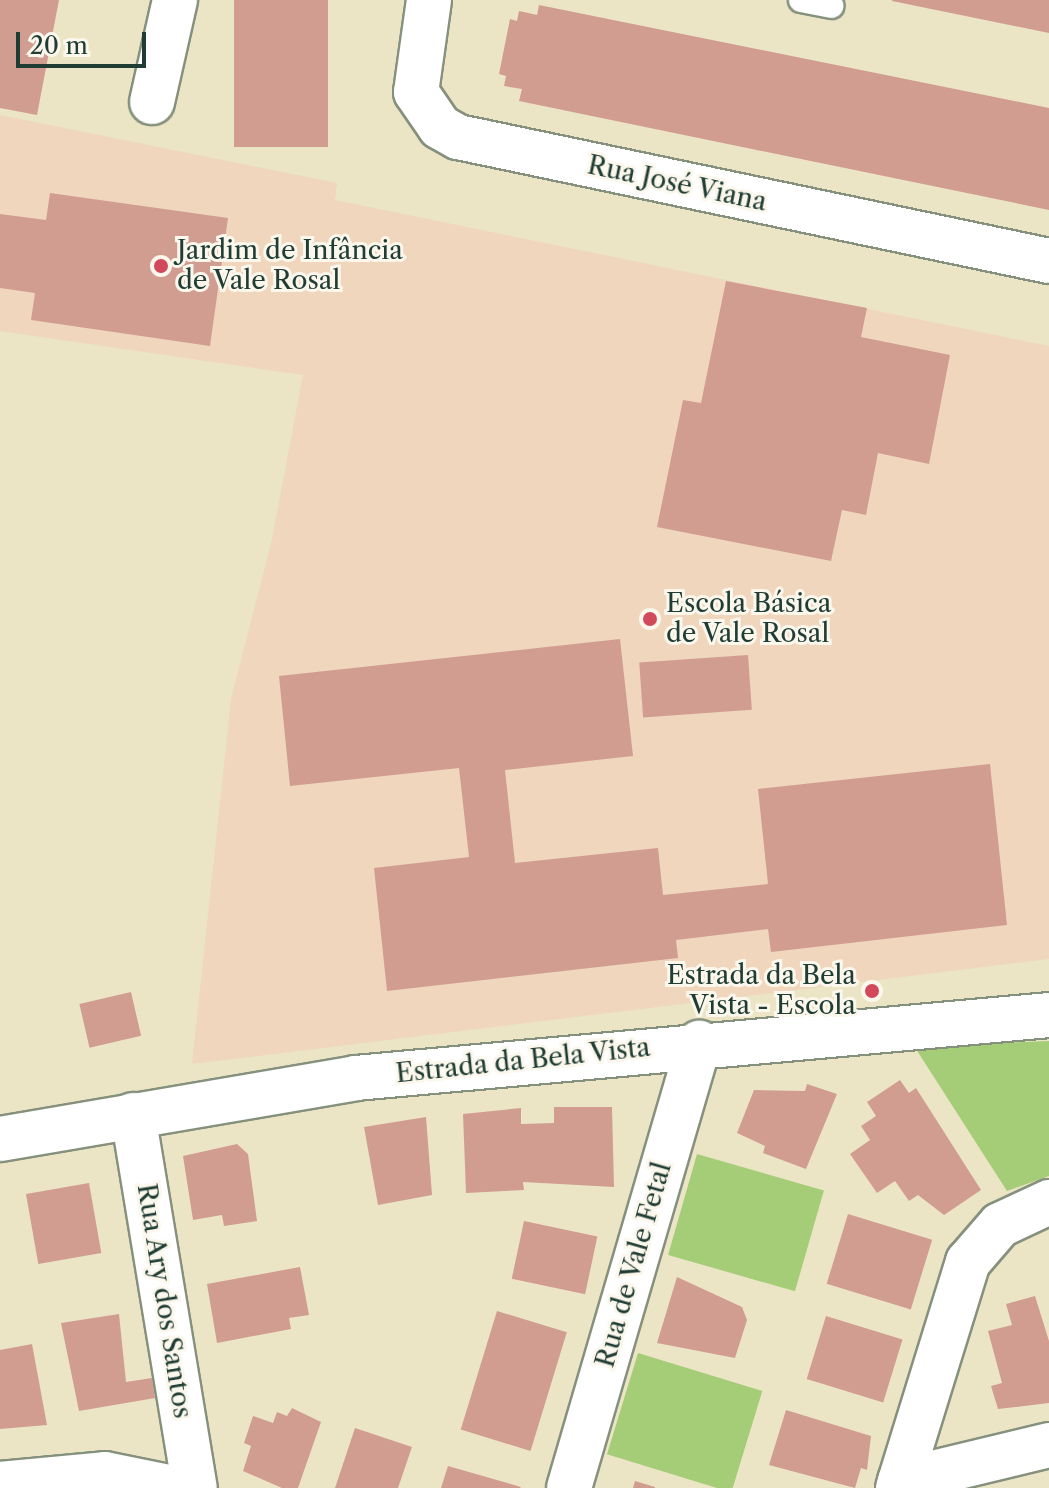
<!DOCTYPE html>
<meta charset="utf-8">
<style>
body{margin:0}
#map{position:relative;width:1049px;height:1488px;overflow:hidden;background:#ebe5c6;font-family:"Libre Caslon Text",serif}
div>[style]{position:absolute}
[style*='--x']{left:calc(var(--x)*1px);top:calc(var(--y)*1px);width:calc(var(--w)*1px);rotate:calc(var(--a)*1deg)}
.built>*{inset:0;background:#efd6bc}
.green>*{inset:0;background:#a5cc77;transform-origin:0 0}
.building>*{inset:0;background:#d29d91;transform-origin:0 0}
.roads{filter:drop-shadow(2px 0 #85917d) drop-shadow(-2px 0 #85917d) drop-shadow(0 2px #85917d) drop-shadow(0 -2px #85917d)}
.service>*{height:24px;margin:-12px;padding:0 12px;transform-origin:12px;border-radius:12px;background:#fff}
.minor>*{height:44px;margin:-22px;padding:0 22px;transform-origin:22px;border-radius:22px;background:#fff}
.tertiary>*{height:44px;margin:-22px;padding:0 22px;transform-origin:22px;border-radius:22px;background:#fff}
.dots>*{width:22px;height:22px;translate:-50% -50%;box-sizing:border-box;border:4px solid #fbf7ec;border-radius:50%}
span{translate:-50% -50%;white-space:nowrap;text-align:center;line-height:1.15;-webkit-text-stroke:6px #fbf7ec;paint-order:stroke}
.street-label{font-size:26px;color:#1f3d34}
.poi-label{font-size:26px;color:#1f3d34}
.left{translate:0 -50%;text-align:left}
.right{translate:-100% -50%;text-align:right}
.scale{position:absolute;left:16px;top:32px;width:130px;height:36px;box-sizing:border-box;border:4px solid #1f3d34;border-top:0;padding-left:10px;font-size:24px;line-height:28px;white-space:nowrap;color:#1f3d34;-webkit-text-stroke:6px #fbf7ec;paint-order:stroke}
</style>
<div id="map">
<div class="built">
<div style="clip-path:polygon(0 115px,337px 183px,335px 200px,1049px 346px,1049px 959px,192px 1064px,231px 699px,272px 539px,303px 375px,0 331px)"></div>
</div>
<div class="green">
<div style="clip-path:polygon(1049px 1041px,1049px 1176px,1007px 1191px,914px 1046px)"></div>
<div style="left:697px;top:1154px;width:132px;height:105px;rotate:16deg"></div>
<div style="left:638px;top:1353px;width:130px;height:106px;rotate:17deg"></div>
</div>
<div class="building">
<div style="clip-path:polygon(0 0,59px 0,37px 115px,0 108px)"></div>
<div style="left:234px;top:0;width:94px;height:147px"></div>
<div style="clip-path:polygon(892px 0,1049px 0,1049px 33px,892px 1px)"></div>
<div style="clip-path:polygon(539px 5px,1049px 108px,1049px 210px,519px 101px,522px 89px,504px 86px,506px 76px,499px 74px,510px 19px,517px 21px,519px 11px,537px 15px)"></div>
<div style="clip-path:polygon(50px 193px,228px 218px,210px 346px,31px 320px,35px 293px,0 288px,0 214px,46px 220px)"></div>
<div style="clip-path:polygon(726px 281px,867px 308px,861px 337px,950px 355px,929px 464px,878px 453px,866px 515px,842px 510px,831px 561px,657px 527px,683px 400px,701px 403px)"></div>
<div style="clip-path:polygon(620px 639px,633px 756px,505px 770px,515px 863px,658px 848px,663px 895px,768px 884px,758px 789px,990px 764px,1007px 925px,771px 952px,768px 929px,676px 940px,678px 958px,387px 991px,374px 868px,469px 857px,459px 768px,290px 786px,279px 676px)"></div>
<div style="left:748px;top:655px;width:55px;height:109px;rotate:86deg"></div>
<div style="left:131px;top:992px;width:45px;height:53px;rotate:77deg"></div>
<div style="clip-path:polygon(900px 1080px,909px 1093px,916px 1088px,981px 1190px,944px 1215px,918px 1195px,909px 1201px,895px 1181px,877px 1193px,850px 1154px,870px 1140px,861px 1126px,876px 1116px,867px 1102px)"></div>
<div style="clip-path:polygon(807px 1084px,837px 1094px,806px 1169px,763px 1153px,765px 1146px,737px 1133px,754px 1090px,805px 1091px)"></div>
<div style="clip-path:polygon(554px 1107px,612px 1107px,614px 1187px,523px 1182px,524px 1190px,466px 1193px,463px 1114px,521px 1108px,521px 1124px,554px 1123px)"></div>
<div style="clip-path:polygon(426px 1117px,432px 1195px,378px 1205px,364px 1127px)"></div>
<div style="clip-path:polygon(237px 1144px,248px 1154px,257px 1221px,224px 1226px,222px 1215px,193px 1220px,183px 1156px)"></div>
<div style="left:89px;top:1183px;width:71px;height:64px;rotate:80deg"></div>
<div style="left:848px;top:1214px;width:88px;height:73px;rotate:17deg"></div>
<div style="left:524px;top:1221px;width:75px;height:59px;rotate:12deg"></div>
<div style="clip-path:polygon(300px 1267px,309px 1315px,289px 1318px,291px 1329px,217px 1343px,207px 1284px)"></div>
<div style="clip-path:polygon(677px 1277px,742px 1307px,747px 1320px,735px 1358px,657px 1343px)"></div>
<div style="clip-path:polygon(1035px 1296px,1049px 1341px,1049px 1403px,998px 1409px,991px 1386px,1002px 1383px,988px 1331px,1012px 1325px,1006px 1304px)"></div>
<div style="left:497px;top:1311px;width:73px;height:124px;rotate:17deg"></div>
<div style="clip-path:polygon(119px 1314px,126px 1382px,152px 1378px,155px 1398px,79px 1411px,61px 1323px)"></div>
<div style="left:826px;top:1316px;width:80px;height:66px;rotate:17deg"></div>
<div style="clip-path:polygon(32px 1344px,47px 1425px,0 1429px,0 1350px)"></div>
<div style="clip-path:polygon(292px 1408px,321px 1422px,298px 1488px,282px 1488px,243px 1471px,251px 1446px,244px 1443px,253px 1416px,273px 1423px,277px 1412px,287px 1416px)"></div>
<div style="clip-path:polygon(786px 1410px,871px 1436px,867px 1470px,861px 1468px,855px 1488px,769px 1465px)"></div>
<div style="clip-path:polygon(355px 1428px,412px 1447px,398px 1488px,335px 1488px)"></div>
<div style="clip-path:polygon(448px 1466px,521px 1487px,520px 1488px,441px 1488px)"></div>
<div style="clip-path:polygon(635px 1481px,655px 1487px,655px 1488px,633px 1488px)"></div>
</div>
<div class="roads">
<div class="service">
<div style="--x:801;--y:0;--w:31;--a:11"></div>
</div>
<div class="minor">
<div style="--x:429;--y:0;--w:93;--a:98"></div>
<div style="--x:416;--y:92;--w:42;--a:55.6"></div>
<div style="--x:440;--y:127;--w:21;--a:29"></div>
<div style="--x:458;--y:137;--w:604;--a:11.85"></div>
<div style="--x:152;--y:102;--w:105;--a:-77.3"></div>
<div style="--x:133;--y:1115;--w:378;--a:80.6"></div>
<div style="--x:900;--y:1481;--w:153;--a:-13.6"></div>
<div style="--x:0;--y:1484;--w:105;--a:-5.4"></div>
<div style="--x:105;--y:1474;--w:69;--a:11.6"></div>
<div style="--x:569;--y:1488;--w:464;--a:-73.7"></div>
<div style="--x:898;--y:1488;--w:237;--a:-72.8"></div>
<div style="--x:968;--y:1262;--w:49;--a:-49.1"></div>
<div style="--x:1000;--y:1225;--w:54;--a:-25.1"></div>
</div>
<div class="tertiary">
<div style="--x:0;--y:1139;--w:361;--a:-9.7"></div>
<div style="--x:356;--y:1078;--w:696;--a:-5.19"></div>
</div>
</div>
<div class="dots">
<div style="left:161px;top:266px;background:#d1495b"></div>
<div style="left:650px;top:619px;background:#d1495b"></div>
<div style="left:872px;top:991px;background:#d1495b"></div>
</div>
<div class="street-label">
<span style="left:677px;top:184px;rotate:12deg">Rua José Viana</span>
<span style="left:523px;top:1061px;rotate:-6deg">Estrada da Bela Vista</span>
<span style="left:634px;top:1265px;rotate:-74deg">Rua de Vale Fetal</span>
<span style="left:164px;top:1301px;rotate:81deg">Rua Ary dos Santos</span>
</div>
<div class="poi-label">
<span class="left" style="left:177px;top:266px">Jardim de Infância<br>de Vale Rosal</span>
<span class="left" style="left:666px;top:619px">Escola Básica<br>de Vale Rosal</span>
<span class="right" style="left:856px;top:991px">Estrada da Bela<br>Vista - Escola</span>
</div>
<div class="scale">20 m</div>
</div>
